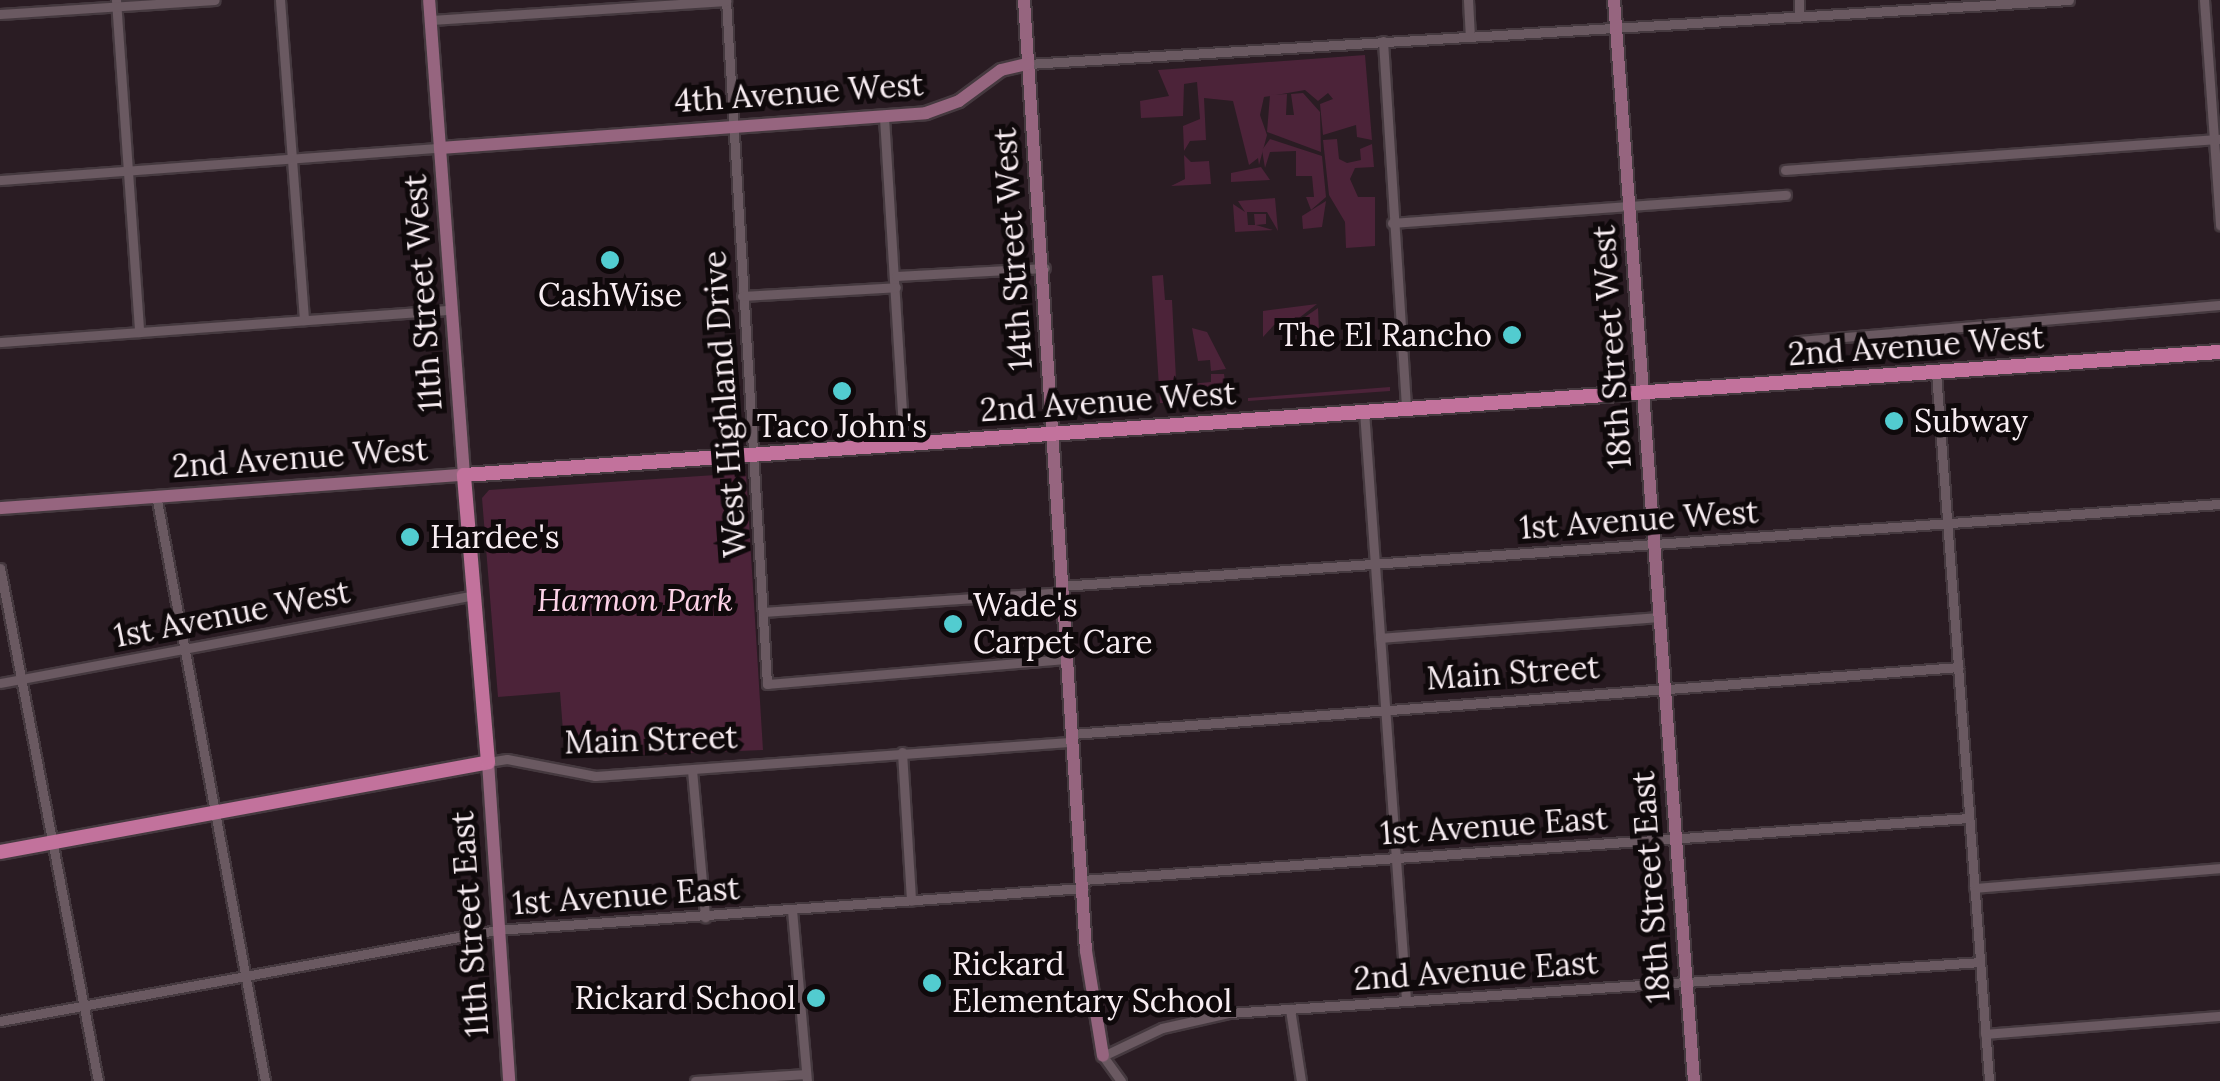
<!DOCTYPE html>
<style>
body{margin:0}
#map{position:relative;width:2220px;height:1081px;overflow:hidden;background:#2a1c23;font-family:Lora,serif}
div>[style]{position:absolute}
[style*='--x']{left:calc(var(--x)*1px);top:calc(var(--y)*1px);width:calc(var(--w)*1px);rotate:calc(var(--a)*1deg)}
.green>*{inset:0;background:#4c2339}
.roads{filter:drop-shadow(2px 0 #45393f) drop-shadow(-2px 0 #45393f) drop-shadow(0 2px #45393f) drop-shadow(0 -2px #45393f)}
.street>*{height:9px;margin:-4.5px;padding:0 4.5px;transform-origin:4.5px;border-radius:4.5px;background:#6a5961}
.secondary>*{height:12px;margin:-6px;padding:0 6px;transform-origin:6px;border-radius:6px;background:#96657f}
.primary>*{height:14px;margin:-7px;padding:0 7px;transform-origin:7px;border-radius:7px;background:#c2729c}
.dots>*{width:28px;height:28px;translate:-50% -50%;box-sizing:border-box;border:5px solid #0f090b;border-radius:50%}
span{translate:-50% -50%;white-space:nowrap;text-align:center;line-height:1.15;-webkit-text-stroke:10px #0f090b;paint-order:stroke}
.street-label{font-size:32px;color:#f8edf2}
.poi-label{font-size:32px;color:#f8edf2}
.right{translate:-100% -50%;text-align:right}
.left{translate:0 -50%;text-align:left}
.park-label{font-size:32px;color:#fdd2e7;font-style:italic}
</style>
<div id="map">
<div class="green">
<div style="clip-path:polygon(1365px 55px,1372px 140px,1357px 137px,1356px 125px,1323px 135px,1320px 104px,1333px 99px,1328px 93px,1318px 101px,1305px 90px,1264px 97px,1260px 115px,1267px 135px,1259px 165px,1258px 158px,1249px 165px,1233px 101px,1204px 98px,1206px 140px,1190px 141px,1184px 151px,1183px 126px,1200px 119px,1197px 82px,1184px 84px,1183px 116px,1141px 118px,1140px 101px,1169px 96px,1158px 70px)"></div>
<div style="clip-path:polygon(1303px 93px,1320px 112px,1321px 152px,1267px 132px,1270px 95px,1287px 94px,1286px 115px,1294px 115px,1291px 94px)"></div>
<div style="clip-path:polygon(1270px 139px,1322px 156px,1326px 197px,1311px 210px,1306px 197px,1314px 197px,1312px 176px,1296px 176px,1296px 151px,1270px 152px,1265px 168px,1262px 150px)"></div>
<div style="clip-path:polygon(1337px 139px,1339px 159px,1347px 163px,1361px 160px,1360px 149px,1372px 144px,1374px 167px,1355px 168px,1350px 179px,1358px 197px,1375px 197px,1375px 246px,1346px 248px,1345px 222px,1329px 195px,1323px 140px)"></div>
<div style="clip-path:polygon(1184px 155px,1191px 162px,1209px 161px,1211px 184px,1171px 186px,1185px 179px)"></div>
<div style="clip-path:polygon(1261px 167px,1270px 180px,1231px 182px,1231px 173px)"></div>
<div style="clip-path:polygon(1275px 198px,1278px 231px,1267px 212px,1247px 212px,1248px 225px,1255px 225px,1254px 214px,1266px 214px,1266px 224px,1256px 225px,1273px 230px,1235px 232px,1233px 204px,1245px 212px,1238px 201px)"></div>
<div style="clip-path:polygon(1326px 201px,1322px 227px,1303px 229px,1302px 216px)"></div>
<div style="clip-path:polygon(1163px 275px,1165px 300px,1172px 300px,1176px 379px,1179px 385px,1211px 382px,1211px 374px,1224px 374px,1228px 403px,1160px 403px,1152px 276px)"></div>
<div style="clip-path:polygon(1317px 304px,1290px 325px,1274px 325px,1263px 337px,1263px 311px)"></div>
<div style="clip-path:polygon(1318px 308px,1319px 333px,1295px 335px,1292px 326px)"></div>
<div style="clip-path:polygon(1192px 328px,1207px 332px,1226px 369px,1211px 371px,1210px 360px,1198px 361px)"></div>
<div style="clip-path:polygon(1390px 387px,1390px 391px,1248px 401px,1248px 398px)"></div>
<div style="clip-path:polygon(746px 473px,763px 750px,565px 758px,560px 692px,498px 697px,482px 498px,489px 490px)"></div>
</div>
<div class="roads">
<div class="street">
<div style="--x:116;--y:0;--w:333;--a:86"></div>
<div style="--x:280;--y:0;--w:321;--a:85.7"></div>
<div style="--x:726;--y:0;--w:685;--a:86.57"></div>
<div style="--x:767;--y:684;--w:301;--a:-4.8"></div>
<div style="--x:1468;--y:0;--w:34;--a:87"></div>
<div style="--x:1799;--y:0;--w:15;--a:90"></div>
<div style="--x:2204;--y:0;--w:226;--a:85.9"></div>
<div style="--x:0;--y:14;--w:215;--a:-3.7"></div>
<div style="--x:431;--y:20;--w:296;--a:-3.7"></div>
<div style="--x:1383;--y:41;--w:369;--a:86.4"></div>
<div style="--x:1028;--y:64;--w:1043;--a:-3.52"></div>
<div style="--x:884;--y:117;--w:328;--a:86.5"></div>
<div style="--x:1785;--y:170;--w:436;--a:-4.1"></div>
<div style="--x:0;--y:180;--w:441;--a:-4.2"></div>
<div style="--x:1392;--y:223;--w:395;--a:-4.1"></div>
<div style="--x:896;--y:276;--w:149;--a:-3.1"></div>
<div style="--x:742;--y:296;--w:154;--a:-3.3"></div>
<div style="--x:1798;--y:341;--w:424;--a:-4.9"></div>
<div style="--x:0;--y:342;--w:451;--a:-4.1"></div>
<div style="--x:1936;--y:372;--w:711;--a:85.72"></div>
<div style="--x:1364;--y:411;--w:590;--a:85.92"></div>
<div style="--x:156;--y:495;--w:596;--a:79.46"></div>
<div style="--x:0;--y:568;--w:522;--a:79.18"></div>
<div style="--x:1061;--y:586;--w:1162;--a:-4.05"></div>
<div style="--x:763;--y:612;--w:299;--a:-3.8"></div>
<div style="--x:1380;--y:638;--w:279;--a:-4.3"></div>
<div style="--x:0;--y:683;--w:482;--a:-10.5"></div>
<div style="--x:1072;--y:734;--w:889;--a:-4.32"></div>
<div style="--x:902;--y:752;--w:149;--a:86.5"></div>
<div style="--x:488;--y:762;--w:19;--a:-9"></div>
<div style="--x:507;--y:759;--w:90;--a:10.9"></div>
<div style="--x:595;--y:776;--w:479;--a:-4.1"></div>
<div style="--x:692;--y:770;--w:148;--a:84.9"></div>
<div style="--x:1082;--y:880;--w:889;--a:-4"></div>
<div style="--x:1974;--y:888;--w:247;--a:-4.6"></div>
<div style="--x:792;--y:910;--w:172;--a:85"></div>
<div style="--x:1290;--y:1009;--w:73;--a:81.3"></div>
<div style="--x:0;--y:1021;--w:505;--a:-10.38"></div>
<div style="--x:497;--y:930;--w:588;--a:-4.1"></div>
<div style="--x:1985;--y:1034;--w:236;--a:-4.4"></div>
<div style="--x:695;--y:1081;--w:111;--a:-3.6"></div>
<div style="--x:1121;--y:1081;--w:31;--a:-126"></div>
<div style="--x:1103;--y:1056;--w:65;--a:-25.4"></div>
<div style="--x:1162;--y:1028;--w:69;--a:-12.6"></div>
<div style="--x:1229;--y:1013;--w:753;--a:-3.88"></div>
</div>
<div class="secondary">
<div style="--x:1024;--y:0;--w:953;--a:86.27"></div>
<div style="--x:1086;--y:951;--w:106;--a:80.8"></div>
<div style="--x:1614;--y:0;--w:1084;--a:85.77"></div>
<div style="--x:440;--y:148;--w:487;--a:-4.1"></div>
<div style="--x:926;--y:113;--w:35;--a:-20"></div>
<div style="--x:959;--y:101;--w:52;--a:-36.4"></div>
<div style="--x:1001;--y:70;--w:28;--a:-13"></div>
<div style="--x:0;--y:508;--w:465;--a:-4.1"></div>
<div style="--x:464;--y:475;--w:476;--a:-94.2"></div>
<div style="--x:488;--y:762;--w:320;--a:86.2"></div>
</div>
<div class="primary">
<div style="--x:0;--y:852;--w:496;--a:-10.4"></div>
<div style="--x:488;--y:762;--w:288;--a:-94.8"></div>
<div style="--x:464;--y:475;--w:1760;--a:-4.01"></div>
</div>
</div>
<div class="dots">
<div style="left:610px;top:260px;background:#52ccd0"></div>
<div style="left:1512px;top:335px;background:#52ccd0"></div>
<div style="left:842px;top:391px;background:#52ccd0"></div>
<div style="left:1894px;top:421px;background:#52ccd0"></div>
<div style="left:410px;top:537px;background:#52ccd0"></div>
<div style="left:953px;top:624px;background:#52ccd0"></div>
<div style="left:932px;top:983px;background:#52ccd0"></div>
<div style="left:816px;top:998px;background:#52ccd0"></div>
</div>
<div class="street-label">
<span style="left:799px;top:93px;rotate:-4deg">4th Avenue West</span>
<span style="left:1013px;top:249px;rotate:-94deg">14th Street West</span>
<span style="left:423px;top:293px;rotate:-94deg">11th Street West</span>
<span style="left:1916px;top:346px;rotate:-4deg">2nd Avenue West</span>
<span style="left:1612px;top:347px;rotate:-94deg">18th Street West</span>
<span style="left:1108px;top:402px;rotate:-4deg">2nd Avenue West</span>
<span style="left:725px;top:404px;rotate:-94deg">West Highland Drive</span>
<span style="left:300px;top:458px;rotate:-4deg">2nd Avenue West</span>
<span style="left:1639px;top:520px;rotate:-4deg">1st Avenue West</span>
<span style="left:232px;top:614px;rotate:-11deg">1st Avenue West</span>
<span style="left:1513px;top:673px;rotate:-4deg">Main Street</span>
<span style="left:651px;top:740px;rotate:-2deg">Main Street</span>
<span style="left:1494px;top:826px;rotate:-4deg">1st Avenue East</span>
<span style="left:1651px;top:887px;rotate:-94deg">18th Street East</span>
<span style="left:626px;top:896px;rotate:-4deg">1st Avenue East</span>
<span style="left:470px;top:924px;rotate:-94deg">11th Street East</span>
<span style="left:1476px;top:971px;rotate:-4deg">2nd Avenue East</span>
</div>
<div class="poi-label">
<span style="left:610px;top:295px">CashWise</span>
<span class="right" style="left:1492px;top:335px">The El Rancho</span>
<span class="left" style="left:1914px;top:421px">Subway</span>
<span style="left:842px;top:426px">Taco John's</span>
<span class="left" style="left:430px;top:537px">Hardee's</span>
<span class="left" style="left:973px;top:624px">Wade's<br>Carpet Care</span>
<span class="left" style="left:952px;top:983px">Rickard<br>Elementary School</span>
<span class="right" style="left:796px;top:998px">Rickard School</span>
</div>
<div class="park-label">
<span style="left:635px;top:600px">Harmon Park</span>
</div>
</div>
